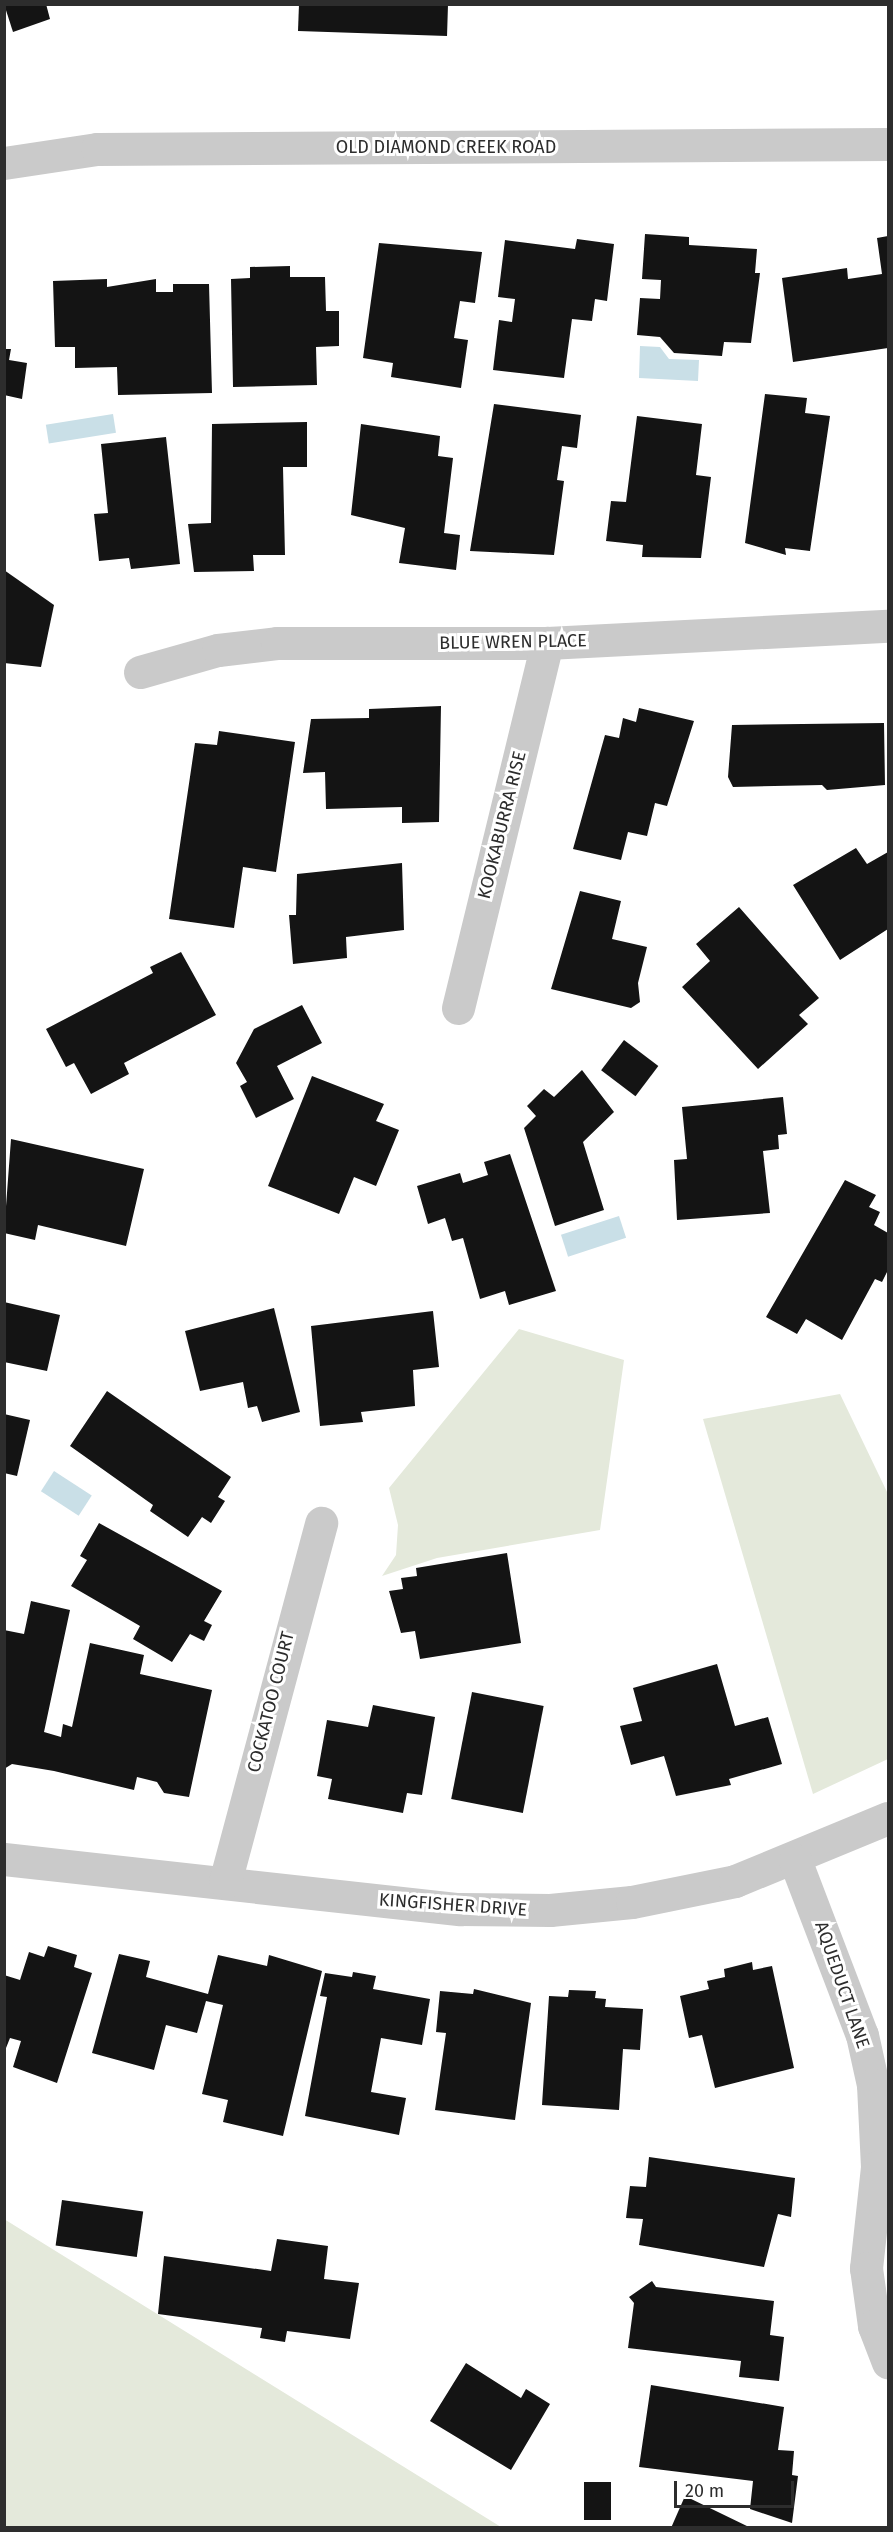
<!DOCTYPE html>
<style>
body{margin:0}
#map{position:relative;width:893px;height:2532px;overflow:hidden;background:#fff;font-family:"Fira Sans",sans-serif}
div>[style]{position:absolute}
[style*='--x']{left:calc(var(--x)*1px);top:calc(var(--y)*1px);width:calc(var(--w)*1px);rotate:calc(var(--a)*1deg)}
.green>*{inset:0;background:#e4e9db}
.water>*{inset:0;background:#c9dfe7;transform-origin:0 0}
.building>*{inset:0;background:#141414;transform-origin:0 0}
.minor>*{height:33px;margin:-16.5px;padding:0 16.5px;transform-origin:16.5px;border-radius:16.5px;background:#cacaca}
span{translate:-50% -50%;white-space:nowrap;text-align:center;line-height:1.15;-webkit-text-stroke:6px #fff;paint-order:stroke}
.street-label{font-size:18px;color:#2d2d2d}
.frame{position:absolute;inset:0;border:6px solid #2d2d2d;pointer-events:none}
.scale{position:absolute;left:674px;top:2481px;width:120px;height:27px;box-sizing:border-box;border:3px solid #2d2d2d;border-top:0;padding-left:8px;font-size:18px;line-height:21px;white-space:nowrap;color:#2d2d2d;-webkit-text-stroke:4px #fff;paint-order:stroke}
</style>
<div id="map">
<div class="green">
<div style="clip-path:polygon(519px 1329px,624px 1360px,600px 1530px,437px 1558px,382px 1576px,396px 1555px,398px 1525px,389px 1488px)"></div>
<div style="clip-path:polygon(840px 1394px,888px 1494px,888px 1759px,813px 1794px,703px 1419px)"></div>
<div style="clip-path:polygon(4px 2219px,396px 2462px,501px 2527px,5px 2527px)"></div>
</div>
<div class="water">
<div style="clip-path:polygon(640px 346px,660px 347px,669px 359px,699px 360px,698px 381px,639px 378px)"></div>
<div style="left:113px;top:414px;width:19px;height:68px;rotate:81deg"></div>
<div style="left:619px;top:1216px;width:23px;height:61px;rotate:72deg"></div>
<div style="left:54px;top:1471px;width:45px;height:24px;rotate:33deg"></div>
</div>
<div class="building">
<div style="clip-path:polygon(4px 4px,46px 4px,50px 19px,13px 32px)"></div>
<div style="clip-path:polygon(299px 4px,448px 4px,447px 36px,298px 31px)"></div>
<div style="clip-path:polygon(645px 234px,689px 237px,689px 245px,757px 249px,755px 273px,760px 273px,751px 343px,724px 342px,722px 356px,674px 353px,660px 337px,637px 335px,640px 298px,660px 299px,661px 280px,642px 279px)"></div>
<div style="clip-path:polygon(888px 236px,888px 348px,793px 362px,782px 278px,847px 268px,848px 279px,882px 274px,877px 238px)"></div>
<div style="clip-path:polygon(577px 239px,614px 244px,607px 301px,595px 299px,592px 321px,572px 319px,564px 378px,493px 370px,499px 320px,512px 322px,515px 299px,498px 297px,505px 240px,575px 249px)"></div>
<div style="clip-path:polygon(379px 243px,482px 252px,475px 303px,460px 301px,454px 338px,468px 340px,461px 388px,391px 377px,393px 363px,363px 358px)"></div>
<div style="clip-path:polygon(290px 266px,290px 277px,325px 277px,326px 311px,339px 311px,339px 346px,316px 347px,317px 385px,233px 387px,231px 279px,250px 278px,250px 267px)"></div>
<div style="clip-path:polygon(107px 279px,107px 287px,156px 279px,156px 292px,173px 292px,173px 284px,209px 284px,212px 393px,118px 395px,117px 367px,75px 368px,75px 347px,55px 347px,53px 281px)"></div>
<div style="clip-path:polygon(4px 349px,11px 349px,9px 360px,27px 363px,22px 399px,4px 395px)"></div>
<div style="clip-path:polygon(765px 394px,807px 398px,805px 413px,830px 416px,810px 551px,785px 548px,786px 555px,745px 543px)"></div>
<div style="clip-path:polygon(494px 404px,581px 415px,577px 448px,562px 446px,557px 480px,564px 481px,554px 555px,470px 551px)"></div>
<div style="clip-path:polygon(637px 416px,702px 424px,696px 475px,711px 477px,701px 558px,642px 557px,643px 545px,606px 541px,611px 501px,626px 502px)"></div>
<div style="clip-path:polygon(307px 422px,307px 467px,283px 467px,285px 555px,253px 555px,254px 571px,194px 572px,188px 524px,211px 523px,212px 424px)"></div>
<div style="clip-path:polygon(361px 424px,440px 436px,438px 456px,453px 458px,444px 533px,460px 535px,456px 570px,399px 563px,405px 528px,351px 515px)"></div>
<div style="clip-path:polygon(166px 437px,180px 564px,131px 569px,129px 558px,99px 561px,94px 514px,108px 513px,101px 444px)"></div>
<div style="clip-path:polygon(4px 570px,54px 605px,41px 667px,4px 663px)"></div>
<div style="clip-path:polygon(441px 706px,439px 822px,402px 823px,402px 807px,326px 809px,325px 772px,303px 773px,311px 719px,369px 718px,369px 709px)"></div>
<div style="clip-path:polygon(639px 708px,694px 721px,667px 806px,655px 803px,647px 836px,628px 832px,621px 860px,573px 849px,605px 735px,619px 738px,623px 718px,636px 722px)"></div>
<div style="clip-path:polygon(884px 723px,885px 785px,827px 790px,822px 785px,733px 787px,728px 777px,732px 725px)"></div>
<div style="clip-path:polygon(219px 731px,295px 742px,276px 872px,243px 867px,234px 928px,169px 919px,195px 743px,217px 745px)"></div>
<div style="clip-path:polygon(856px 848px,867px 864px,888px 852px,888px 929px,840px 960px,793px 885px)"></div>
<div style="clip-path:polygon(402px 863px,404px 930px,346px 937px,347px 958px,293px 964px,289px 915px,296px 915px,297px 874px)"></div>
<div style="clip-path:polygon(580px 891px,621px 901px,612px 939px,647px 947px,638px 983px,640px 1002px,631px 1008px,551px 989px)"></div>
<div style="clip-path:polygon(739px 907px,819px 998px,799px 1015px,808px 1024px,758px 1069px,682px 987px,710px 961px,696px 944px)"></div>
<div style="clip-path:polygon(181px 952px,216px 1015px,124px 1063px,129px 1074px,91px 1094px,74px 1063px,66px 1067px,46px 1029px,153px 973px,150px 967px)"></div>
<div style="clip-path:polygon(302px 1005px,322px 1043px,277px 1066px,294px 1099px,256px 1118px,240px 1086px,247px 1082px,236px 1063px,254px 1029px)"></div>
<div style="left:624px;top:1040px;width:43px;height:38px;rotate:37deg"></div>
<div style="clip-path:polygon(582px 1070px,614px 1112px,583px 1142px,604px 1210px,555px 1226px,524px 1128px,536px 1116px,527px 1106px,544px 1089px,554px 1097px)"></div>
<div style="clip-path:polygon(312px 1076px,384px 1104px,376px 1121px,399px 1130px,376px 1186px,354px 1177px,339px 1214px,268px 1186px)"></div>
<div style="clip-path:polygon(783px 1097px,787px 1134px,778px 1135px,779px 1149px,763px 1151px,770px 1213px,677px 1220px,674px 1160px,687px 1159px,682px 1107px)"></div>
<div style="clip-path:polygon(11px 1139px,144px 1169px,126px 1246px,38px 1225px,35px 1240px,4px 1233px)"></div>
<div style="clip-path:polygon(510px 1154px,556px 1291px,509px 1305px,505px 1291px,480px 1299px,463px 1238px,452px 1241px,445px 1218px,428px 1224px,417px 1186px,460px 1173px,463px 1183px,488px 1175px,484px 1162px)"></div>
<div style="clip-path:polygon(845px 1180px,876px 1195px,869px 1207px,880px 1212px,874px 1225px,888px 1233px,888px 1270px,882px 1282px,875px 1279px,842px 1340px,806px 1319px,797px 1334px,766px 1317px)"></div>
<div style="clip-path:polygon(4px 1302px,60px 1315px,47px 1371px,4px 1362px)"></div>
<div style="clip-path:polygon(274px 1308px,300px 1412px,262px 1422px,257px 1406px,248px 1408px,243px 1382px,200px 1391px,185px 1331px)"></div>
<div style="clip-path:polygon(433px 1311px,439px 1367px,413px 1370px,415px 1406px,361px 1412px,363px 1422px,320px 1426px,311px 1326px)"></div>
<div style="clip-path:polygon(107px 1391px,231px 1477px,218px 1497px,225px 1501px,211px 1523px,202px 1517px,188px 1537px,150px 1511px,153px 1505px,70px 1446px)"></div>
<div style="clip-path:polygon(4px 1414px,30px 1420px,17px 1476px,4px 1473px)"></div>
<div style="clip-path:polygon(99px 1523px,222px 1591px,204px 1621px,212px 1625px,204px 1641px,190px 1634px,172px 1662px,133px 1639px,140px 1626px,71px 1586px,87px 1560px,80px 1556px)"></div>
<div style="clip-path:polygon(507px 1553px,521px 1643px,420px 1659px,415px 1631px,401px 1633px,389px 1591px,403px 1589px,401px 1578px,417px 1576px,416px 1568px)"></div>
<div style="clip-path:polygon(31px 1601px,70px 1610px,44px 1732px,61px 1737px,63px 1724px,72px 1727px,90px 1643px,144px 1655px,140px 1674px,212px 1690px,189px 1797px,164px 1793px,157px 1782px,137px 1777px,134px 1790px,54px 1771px,12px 1764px,4px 1769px,4px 1630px,24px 1634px)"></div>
<div style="clip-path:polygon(717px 1664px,735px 1726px,768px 1717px,782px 1764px,729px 1779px,731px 1785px,676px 1796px,664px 1756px,631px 1765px,620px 1726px,642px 1721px,633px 1688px)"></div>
<div style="left:472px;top:1692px;width:73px;height:109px;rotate:11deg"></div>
<div style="clip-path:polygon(373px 1705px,435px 1717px,422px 1795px,407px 1793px,403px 1813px,328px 1799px,332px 1779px,317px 1776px,327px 1720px,368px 1727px)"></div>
<div style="clip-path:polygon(48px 1946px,77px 1955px,74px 1967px,92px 1973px,57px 2083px,13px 2067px,21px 2041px,10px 2038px,4px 2053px,4px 1975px,20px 1980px,29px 1952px,44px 1957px)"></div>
<div style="clip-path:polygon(119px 1954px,150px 1961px,146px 1977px,208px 1994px,218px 1955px,267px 1966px,269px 1955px,322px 1971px,283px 2136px,223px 2122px,228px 2100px,202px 2094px,223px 2005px,206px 2001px,197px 2033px,166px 2025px,154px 2070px,92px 2053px)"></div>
<div style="clip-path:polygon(752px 1962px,753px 1970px,772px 1966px,794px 2068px,715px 2088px,702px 2035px,689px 2038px,680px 1996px,709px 1989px,707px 1981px,725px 1977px,724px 1969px)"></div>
<div style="clip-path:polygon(353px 1972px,376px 1976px,373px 1989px,430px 1999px,422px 2045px,381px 2038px,371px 2092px,406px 2098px,399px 2135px,305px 2116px,327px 1997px,320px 1996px,325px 1973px,352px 1977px)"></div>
<div style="clip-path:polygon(474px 1989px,531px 2003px,515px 2120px,435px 2110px,446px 2033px,436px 2032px,440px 1991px,473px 1994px)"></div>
<div style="clip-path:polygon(569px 1990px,596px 1991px,595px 1998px,606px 1999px,605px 2007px,643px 2009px,640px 2050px,623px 2049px,619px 2110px,542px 2105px,549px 1996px,568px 1997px)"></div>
<div style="clip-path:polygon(649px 2157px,795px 2178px,791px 2217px,778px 2214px,764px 2267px,639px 2245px,643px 2219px,626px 2218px,630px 2186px,646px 2187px)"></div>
<div style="left:62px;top:2200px;width:82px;height:46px;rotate:8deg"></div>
<div style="clip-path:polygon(277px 2239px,328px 2246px,324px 2279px,359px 2283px,350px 2339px,287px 2331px,285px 2342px,260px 2338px,262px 2328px,158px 2314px,164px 2256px,271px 2271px)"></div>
<div style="clip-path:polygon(652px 2281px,656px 2287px,774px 2301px,770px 2335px,784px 2337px,779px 2381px,739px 2377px,741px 2361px,628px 2348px,634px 2303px,629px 2297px)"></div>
<div style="clip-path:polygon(466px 2363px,521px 2398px,526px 2389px,550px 2404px,511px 2470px,430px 2421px)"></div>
<div style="clip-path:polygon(651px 2385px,784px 2407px,778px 2450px,794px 2451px,792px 2475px,798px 2476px,792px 2523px,750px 2509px,753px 2481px,639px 2467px)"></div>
<div style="left:584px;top:2482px;width:27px;height:38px"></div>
<div style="clip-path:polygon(685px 2496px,751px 2528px,671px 2528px)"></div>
</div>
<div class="minor">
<div style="--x:4;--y:163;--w:94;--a:-8.6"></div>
<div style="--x:97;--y:149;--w:791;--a:-0.36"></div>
<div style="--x:140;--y:672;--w:81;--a:-15.8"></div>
<div style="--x:218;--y:650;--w:59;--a:-6.8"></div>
<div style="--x:277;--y:643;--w:270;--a:0"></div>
<div style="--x:547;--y:643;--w:341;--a:-2.9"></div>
<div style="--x:458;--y:1008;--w:376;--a:-76.3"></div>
<div style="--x:4;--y:1859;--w:459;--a:6.3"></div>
<div style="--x:460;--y:1909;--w:90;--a:0.6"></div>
<div style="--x:550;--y:1910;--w:82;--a:-5.6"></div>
<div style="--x:632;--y:1902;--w:105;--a:-11.5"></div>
<div style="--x:735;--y:1881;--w:165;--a:-22.4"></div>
<div style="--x:795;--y:1860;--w:187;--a:69.1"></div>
<div style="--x:862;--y:2035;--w:51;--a:77.6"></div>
<div style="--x:873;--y:2085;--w:82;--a:87.2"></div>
<div style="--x:877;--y:2167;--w:102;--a:96.2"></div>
<div style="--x:866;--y:2268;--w:59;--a:82.1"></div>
<div style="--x:874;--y:2326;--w:39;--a:69"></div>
<div style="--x:225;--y:1882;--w:372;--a:-75"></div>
</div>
<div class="street-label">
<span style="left:446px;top:147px">OLD DIAMOND CREEK ROAD</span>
<span style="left:513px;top:642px;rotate:-1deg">BLUE WREN PLACE</span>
<span style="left:502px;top:825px;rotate:-76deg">KOOKABURRA RISE</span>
<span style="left:271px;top:1702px;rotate:-76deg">COCKATOO COURT</span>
<span style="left:453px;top:1905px;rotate:4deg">KINGFISHER DRIVE</span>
<span style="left:842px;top:1985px;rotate:71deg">AQUEDUCT LANE</span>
</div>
<div class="frame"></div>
<div class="scale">20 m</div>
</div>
